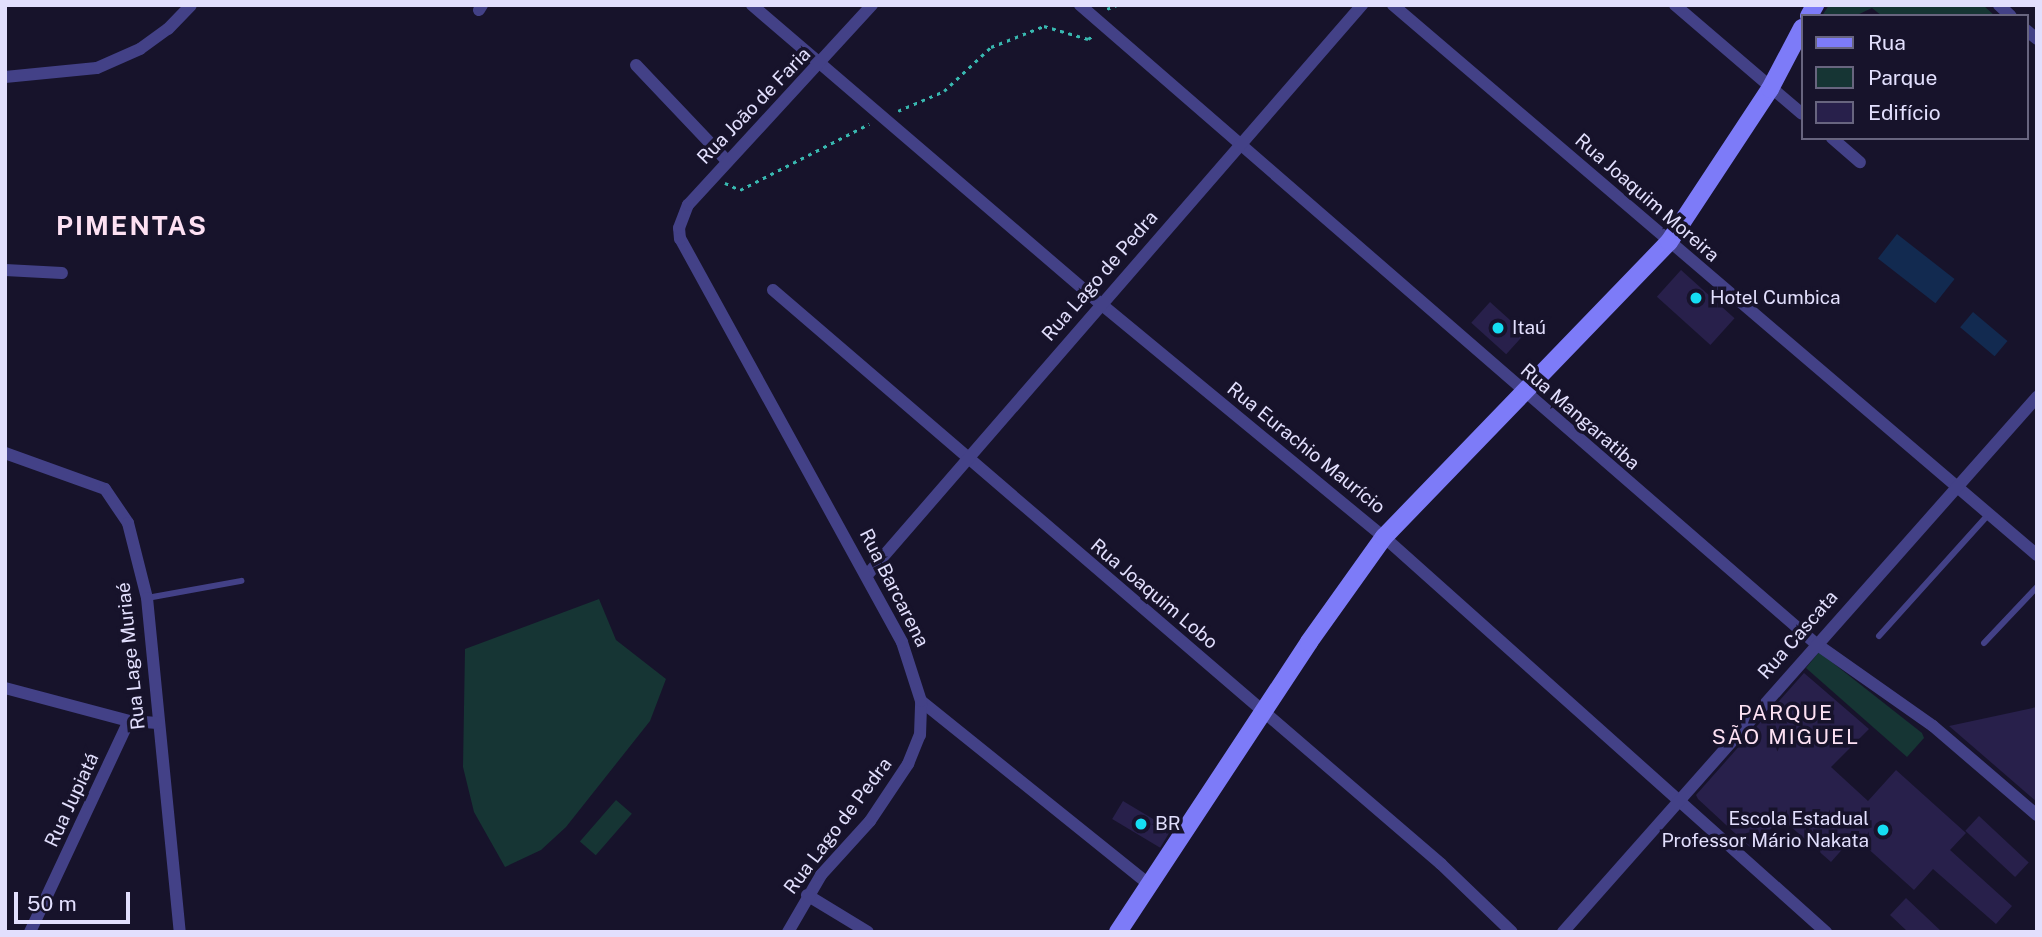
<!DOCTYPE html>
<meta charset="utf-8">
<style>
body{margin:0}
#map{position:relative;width:2042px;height:937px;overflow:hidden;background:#17132b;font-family:"Public Sans",sans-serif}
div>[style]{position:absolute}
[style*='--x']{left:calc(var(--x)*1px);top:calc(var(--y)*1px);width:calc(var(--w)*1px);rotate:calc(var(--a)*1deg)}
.green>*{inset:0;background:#163534;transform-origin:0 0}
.water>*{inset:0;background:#122a50;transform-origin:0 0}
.building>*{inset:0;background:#28204b;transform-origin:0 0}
.path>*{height:2.5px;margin-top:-1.25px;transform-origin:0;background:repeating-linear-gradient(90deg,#38b8b0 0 3.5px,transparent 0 8.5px)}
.lane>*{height:6px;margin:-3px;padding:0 3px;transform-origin:3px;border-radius:3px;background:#434187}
.street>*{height:12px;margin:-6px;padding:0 6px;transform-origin:6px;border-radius:6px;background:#434187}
.secondary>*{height:18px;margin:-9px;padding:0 9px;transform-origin:9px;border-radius:9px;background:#7d7bf8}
.dots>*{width:19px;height:19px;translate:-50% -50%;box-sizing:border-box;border:4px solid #17132b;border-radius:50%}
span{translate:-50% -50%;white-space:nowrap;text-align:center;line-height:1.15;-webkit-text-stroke:7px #17132b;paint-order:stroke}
.street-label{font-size:19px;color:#e2dffd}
.poi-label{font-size:19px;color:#e2dffd}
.left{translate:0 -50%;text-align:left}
.right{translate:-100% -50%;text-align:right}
.neighbourhood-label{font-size:21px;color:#fde1f3;letter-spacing:2px}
.district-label{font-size:26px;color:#fde1f3;font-weight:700;letter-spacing:2px}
.frame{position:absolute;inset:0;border:7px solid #e2dffd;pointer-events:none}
.legend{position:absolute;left:1801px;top:14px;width:228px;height:126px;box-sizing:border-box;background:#17132b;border:2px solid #68657f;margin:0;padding:9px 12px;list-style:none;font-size:21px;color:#e2dffd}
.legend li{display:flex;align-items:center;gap:14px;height:35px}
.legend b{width:35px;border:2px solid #68657f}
.scale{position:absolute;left:14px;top:892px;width:116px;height:32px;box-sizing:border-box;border:4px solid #e2dffd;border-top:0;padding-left:9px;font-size:21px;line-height:24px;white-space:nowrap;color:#e2dffd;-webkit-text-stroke:5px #17132b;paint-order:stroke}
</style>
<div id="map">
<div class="green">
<div style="clip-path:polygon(1829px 5px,1983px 5px,1995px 16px,1882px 16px,1872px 8px,1855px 16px,1822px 16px)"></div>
<div style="clip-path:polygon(599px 599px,616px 640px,666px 679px,650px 721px,566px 827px,541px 850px,505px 867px,474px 812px,463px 767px,465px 649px)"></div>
<div style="clip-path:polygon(1819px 652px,1922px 733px,1924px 738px,1907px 757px,1806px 668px)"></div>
<div style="left:616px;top:800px;width:21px;height:55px;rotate:41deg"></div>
</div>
<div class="water">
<div style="left:1897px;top:234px;width:73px;height:31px;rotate:38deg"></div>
<div style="left:1973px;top:312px;width:45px;height:20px;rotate:40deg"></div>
</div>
<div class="building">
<div style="left:1681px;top:270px;width:72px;height:36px;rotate:42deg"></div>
<div style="left:1490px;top:302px;width:47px;height:28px;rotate:42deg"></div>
<div style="clip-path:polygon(1804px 673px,1869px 729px,1831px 767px,1868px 801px,1896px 770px,1966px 833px,1950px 850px,2012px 906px,1996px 924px,1933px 869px,1914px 890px,1854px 836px,1831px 862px,1781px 818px,1752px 849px,1698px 799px,1696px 795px)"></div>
<div style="clip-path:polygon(2037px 707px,2037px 802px,1949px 726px)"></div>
<div style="left:1123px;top:801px;width:56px;height:21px;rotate:31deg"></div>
<div style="left:1979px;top:816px;width:68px;height:20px;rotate:43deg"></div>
<div style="clip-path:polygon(1906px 898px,1942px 932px,1908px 932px,1890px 915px)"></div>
</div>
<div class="path">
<div style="--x:1107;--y:9;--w:11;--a:-22"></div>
<div style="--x:898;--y:111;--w:50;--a:-23.5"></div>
<div style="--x:944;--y:91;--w:64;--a:-43.1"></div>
<div style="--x:991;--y:47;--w:57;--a:-21.6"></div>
<div style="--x:1044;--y:26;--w:46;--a:16.5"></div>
<div style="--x:1088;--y:39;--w:7;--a:-34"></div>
<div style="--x:725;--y:183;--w:17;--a:25"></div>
<div style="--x:740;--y:190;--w:145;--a:-27.1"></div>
</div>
<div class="lane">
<div style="--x:147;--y:598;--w:96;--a:-10.3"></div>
<div style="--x:1879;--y:636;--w:164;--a:-48"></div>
<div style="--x:1984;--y:643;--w:77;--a:-46.6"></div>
</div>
<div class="street">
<div style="--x:752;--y:5;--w:460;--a:40.6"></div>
<div style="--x:1101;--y:304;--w:367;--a:39.5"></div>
<div style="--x:1384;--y:537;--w:593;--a:41.79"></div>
<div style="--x:1080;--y:5;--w:973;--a:40.96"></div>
<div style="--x:1815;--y:643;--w:144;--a:35.1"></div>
<div style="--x:1933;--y:726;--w:137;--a:40.6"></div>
<div style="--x:1393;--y:5;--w:847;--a:40.5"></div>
<div style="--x:1675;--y:5;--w:167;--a:40.6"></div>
<div style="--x:1999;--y:5;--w:16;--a:43"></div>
<div style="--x:479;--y:10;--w:6;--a:-59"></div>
<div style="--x:2026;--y:30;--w:14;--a:39"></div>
<div style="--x:636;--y:65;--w:132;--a:46.5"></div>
<div style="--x:5;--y:77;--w:92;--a:-5.6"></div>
<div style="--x:97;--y:68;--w:47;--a:-23.8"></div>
<div style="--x:140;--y:49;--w:34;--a:-36"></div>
<div style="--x:168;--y:29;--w:33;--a:-46"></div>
<div style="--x:1832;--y:138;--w:37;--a:41"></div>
<div style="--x:5;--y:270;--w:57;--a:3"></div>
<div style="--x:773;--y:290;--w:881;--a:40.67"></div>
<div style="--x:1441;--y:864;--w:98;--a:43.8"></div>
<div style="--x:5;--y:453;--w:106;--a:19.8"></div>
<div style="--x:105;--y:489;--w:41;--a:55.9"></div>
<div style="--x:128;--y:523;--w:77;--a:75.8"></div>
<div style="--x:147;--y:598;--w:336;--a:84.4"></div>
<div style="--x:868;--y:574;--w:754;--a:-49.04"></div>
<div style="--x:5;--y:688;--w:128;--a:14.9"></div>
<div style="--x:129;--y:721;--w:29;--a:4"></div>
<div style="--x:921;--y:701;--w:294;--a:38.8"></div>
<div style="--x:807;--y:895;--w:71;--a:31.2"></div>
<div style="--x:30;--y:932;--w:233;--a:-64.9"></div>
<div style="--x:788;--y:932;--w:66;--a:-59.9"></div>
<div style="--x:821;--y:875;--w:73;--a:-47.8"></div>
<div style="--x:870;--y:821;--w:69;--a:-56.3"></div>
<div style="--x:908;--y:764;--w:31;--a:-68"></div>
<div style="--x:920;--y:735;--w:34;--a:-88"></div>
<div style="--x:921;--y:701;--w:62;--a:-107.9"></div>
<div style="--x:902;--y:642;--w:460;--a:-118.8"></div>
<div style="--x:680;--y:239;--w:11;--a:-95"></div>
<div style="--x:679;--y:228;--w:25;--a:-69"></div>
<div style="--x:688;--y:205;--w:272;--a:-47.4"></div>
<div style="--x:1563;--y:932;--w:715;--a:-48.46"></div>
</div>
<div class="secondary">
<div style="--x:1809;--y:16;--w:13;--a:-61"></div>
<div style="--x:1118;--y:932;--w:347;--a:-56.6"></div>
<div style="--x:1309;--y:642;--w:129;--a:-54.5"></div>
<div style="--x:1384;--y:537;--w:410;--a:-46"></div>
<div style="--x:1669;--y:242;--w:183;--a:-56.6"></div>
<div style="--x:1770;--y:89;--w:69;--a:-62.3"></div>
</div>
<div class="dots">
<div style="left:1696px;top:298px;background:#15def3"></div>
<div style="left:1498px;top:328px;background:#15def3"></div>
<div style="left:1141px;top:824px;background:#15def3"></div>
<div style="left:1883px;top:830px;background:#15def3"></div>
</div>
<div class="street-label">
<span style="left:754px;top:106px;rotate:-46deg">Rua João de Faria</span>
<span style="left:1647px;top:198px;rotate:41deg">Rua Joaquim Moreira</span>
<span style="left:1100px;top:276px;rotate:-49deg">Rua Lago de Pedra</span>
<span style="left:1580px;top:417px;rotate:41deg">Rua Mangaratiba</span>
<span style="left:1306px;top:448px;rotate:39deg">Rua Eurachio Maurício</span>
<span style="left:894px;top:588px;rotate:63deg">Rua Barcarena</span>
<span style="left:1154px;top:594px;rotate:40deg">Rua Joaquim Lobo</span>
<span style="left:1798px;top:635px;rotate:-49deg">Rua Cascata</span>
<span style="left:131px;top:656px;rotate:-96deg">Rua Lage Muriaé</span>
<span style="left:72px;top:800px;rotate:-65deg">Rua Jupiatá</span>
<span style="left:838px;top:826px;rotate:-53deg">Rua Lago de Pedra</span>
</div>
<div class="poi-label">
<span class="left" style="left:1710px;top:298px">Hotel Cumbica</span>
<span class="left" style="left:1512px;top:328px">Itaú</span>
<span class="right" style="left:1869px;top:830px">Escola Estadual<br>Professor Mário Nakata</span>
<span class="left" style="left:1155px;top:824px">BR</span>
</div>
<div class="neighbourhood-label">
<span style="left:1786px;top:725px">PARQUE<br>SÃO MIGUEL</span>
</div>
<div class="district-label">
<span style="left:132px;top:226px">PIMENTAS</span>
</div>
<div class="frame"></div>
<ul class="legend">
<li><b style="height:9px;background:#7d7bf8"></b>Rua</li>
<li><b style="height:19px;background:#163534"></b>Parque</li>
<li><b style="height:19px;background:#28204b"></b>Edifício</li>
</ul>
<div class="scale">50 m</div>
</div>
